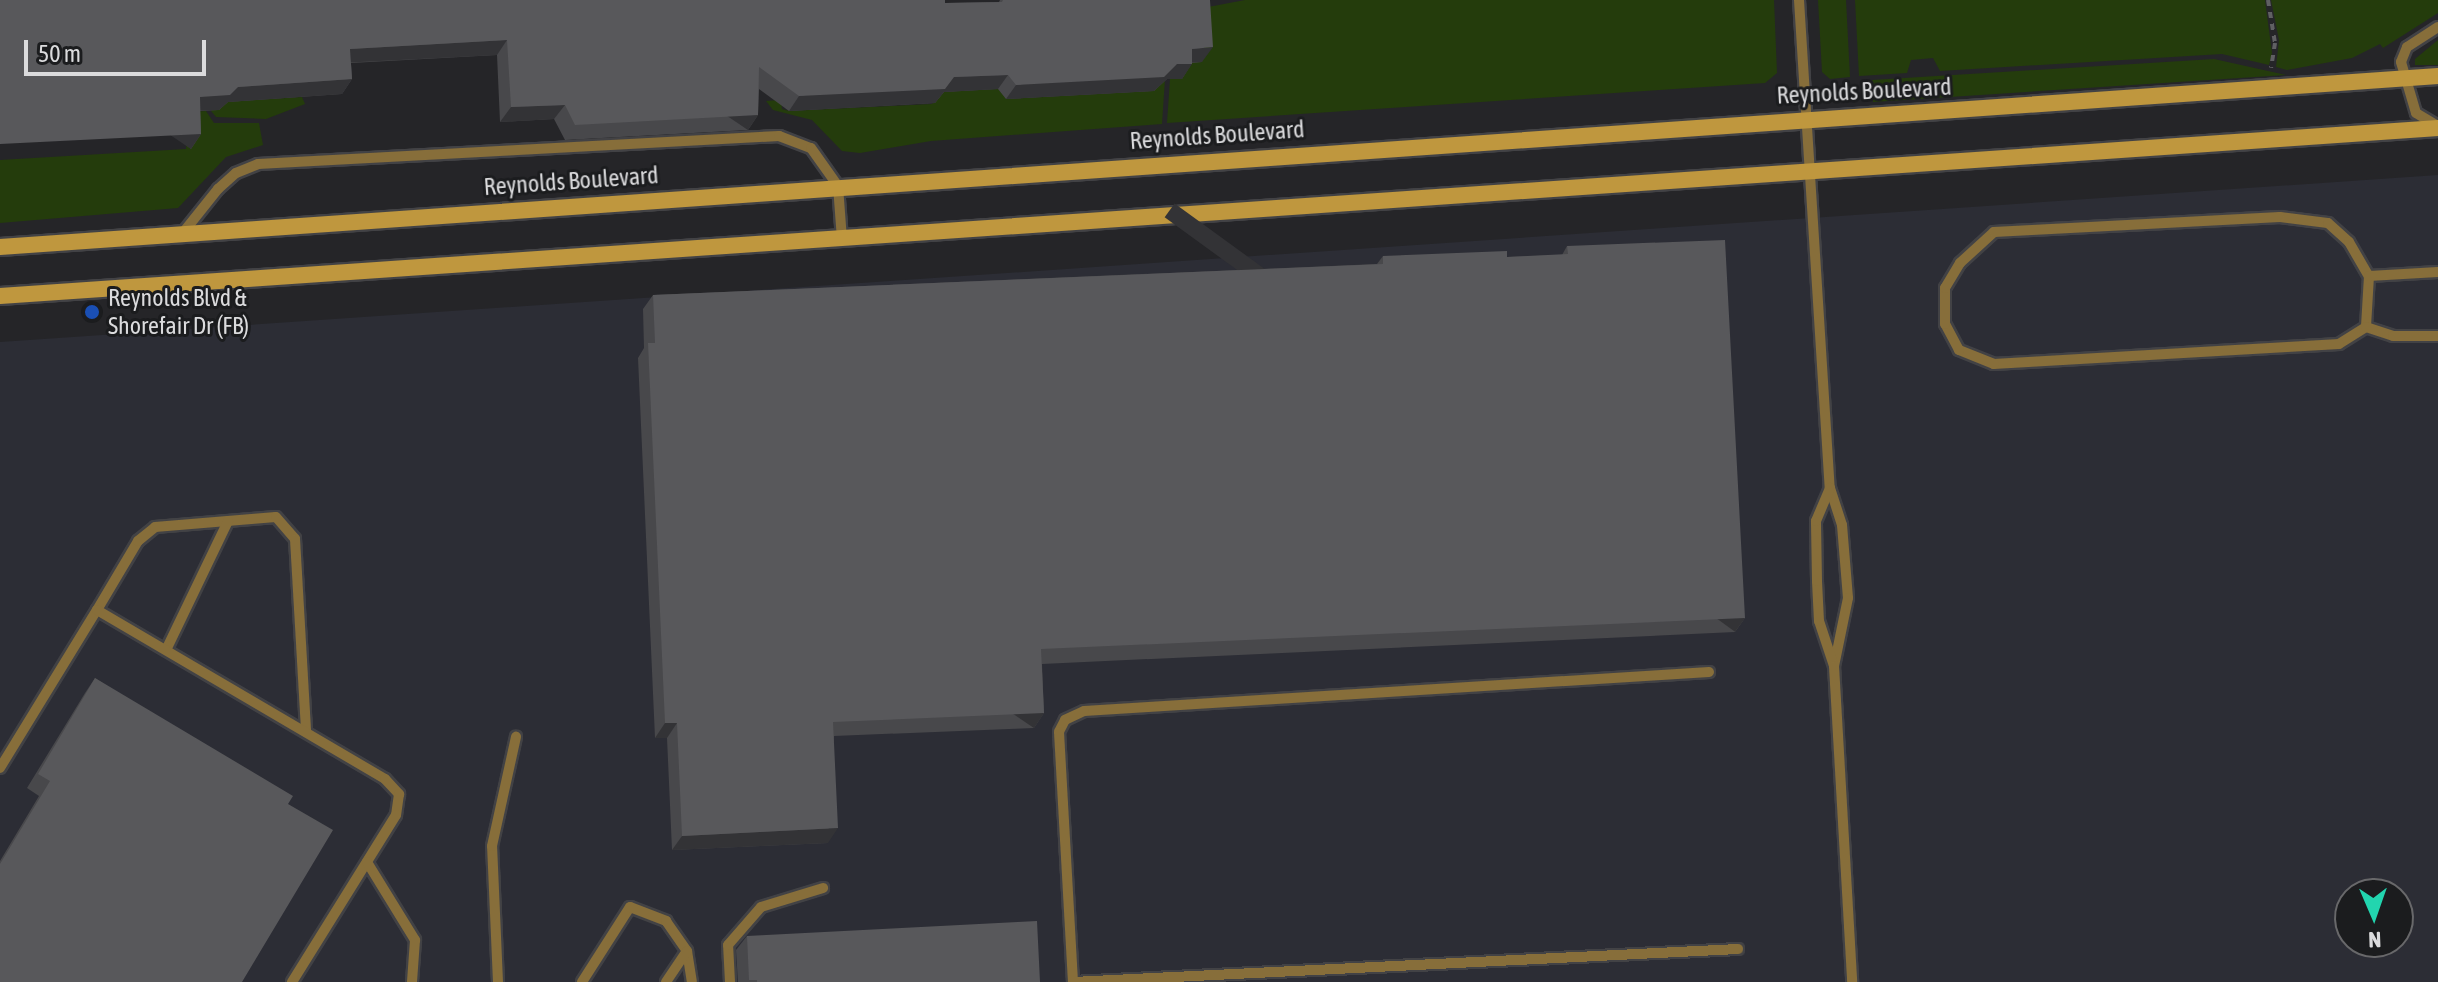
<!DOCTYPE html>
<style>
body{margin:0}
#map{position:relative;width:2438px;height:982px;overflow:hidden;background:#252528;font-family:"Asap Condensed",sans-serif}
div>[style]{position:absolute}
[style*='--x']{left:calc(var(--x)*1px);top:calc(var(--y)*1px);width:calc(var(--w)*1px);rotate:calc(var(--a)*1deg)}
.built>*{inset:0;background:#2c2d35}
.green>*{inset:0;background:#243c0c}
.path>*{height:4px;margin-top:-2px;transform-origin:0;background:repeating-linear-gradient(90deg,#606063 0 6px,transparent 0 12px)}
.roads{filter:drop-shadow(2px 0 #424245) drop-shadow(-2px 0 #424245) drop-shadow(0 2px #424245) drop-shadow(0 -2px #424245)}
.service>*{height:10px;margin:-5px;padding:0 5px;transform-origin:5px;border-radius:5px;background:#876e3a}
.secondary>*{height:16px;margin:-8px;padding:0 8px;transform-origin:8px;border-radius:8px;background:#bf973e}
.wall>*{inset:0;background:#48484b}
.shaded-wall>*{inset:0;background:#333336;transform-origin:0 0}
.building>*{inset:0;background:#58585b}
.dots>*{width:22px;height:22px;translate:-50% -50%;box-sizing:border-box;border:4px solid #1b1c1e;border-radius:50%}
span{translate:-50% -50%;white-space:nowrap;text-align:center;line-height:1.15;-webkit-text-stroke:6px #1b1c1e;paint-order:stroke}
.street-label{font-size:24px;color:#dbdbdd}
.poi-label{font-size:24px;color:#dbdbdd}
.left{translate:0 -50%;text-align:left}
.north{position:absolute;left:2334px;top:878px;width:80px;height:80px;box-sizing:border-box;background:#1b1c1e;border:2px solid #68686a;border-radius:50%;rotate:178deg;font-size:22px;font-weight:700;line-height:32px;text-align:center;color:#dbdbdd}
.north::after{content:'';display:block;margin:auto;width:28px;height:36px;background:#22d5af;clip-path:polygon(50% 0,100% 100%,50% 72%,0 100%)}
.scale{position:absolute;left:24px;top:40px;width:182px;height:36px;box-sizing:border-box;border:4px solid #dbdbdd;border-top:0;padding-left:10px;font-size:24px;line-height:28px;white-space:nowrap;color:#dbdbdd;-webkit-text-stroke:6px #1b1c1e;paint-order:stroke}
</style>
<div id="map">
<div class="built">
<div style="clip-path:polygon(evenodd,2438px 175px,2438px 982px,0 982px,0 342px,2438px 175px,2350px 894px,2398px 894px,2398px 942px,2350px 942px,2350px 894px)"></div>
</div>
<div class="green">
<div style="clip-path:polygon(1245px 0,1774px 0,1777px 73px,1765px 83px,1167px 123px,1170px 79px,1182px 78px,1203px 8px)"></div>
<div style="clip-path:polygon(1818px 0,1846px 0,1850px 77px,1830px 79px,1822px 72px)"></div>
<div style="clip-path:polygon(1855px 0,2265px 0,2272px 53px,2269px 65px,2222px 54px,1940px 71px,1933px 58px,1911px 60px,1907px 73px,1859px 76px)"></div>
<div style="clip-path:polygon(2271px 0,2438px 0,2438px 13px,2383px 48px,2380px 44px,2352px 58px,2287px 70px,2276px 67px,2279px 40px)"></div>
<div style="clip-path:polygon(2438px 40px,2438px 65px,2415px 65px,2415px 59px)"></div>
<div style="clip-path:polygon(2214px 59px,2286px 75px,1873px 102px,1872px 80px)"></div>
<div style="clip-path:polygon(1165px 79px,1162px 124px,931px 141px,860px 153px,842px 151px,812px 120px,773px 110px,766px 101px,781px 100px,782px 109px,789px 111px,932px 104px,942px 92px,998px 89px,1007px 99px,1152px 91px)"></div>
<div style="clip-path:polygon(302px 97px,305px 104px,266px 119px,216px 117px,211px 111px,225px 102px)"></div>
<div style="clip-path:polygon(206px 111px,214px 123px,259px 123px,263px 145px,226px 157px,178px 208px,0 223px,0 160px,186px 149px,189px 112px)"></div>
</div>
<div class="path">
<div style="--x:2268;--y:0;--w:44;--a:80.8"></div>
<div style="--x:2275;--y:43;--w:25;--a:99"></div>
</div>
<div class="roads">
<div class="service">
<div style="--x:1799;--y:0;--w:489;--a:86.4"></div>
<div style="--x:1830;--y:488;--w:39;--a:72"></div>
<div style="--x:1842;--y:525;--w:73;--a:85.3"></div>
<div style="--x:1848;--y:598;--w:69;--a:101.6"></div>
<div style="--x:1834;--y:666;--w:47;--a:-108.4"></div>
<div style="--x:1819;--y:621;--w:40;--a:-92.9"></div>
<div style="--x:1817;--y:581;--w:60;--a:-91"></div>
<div style="--x:1816;--y:521;--w:36;--a:-67"></div>
<div style="--x:2438;--y:27;--w:37;--a:147"></div>
<div style="--x:2407;--y:47;--w:16;--a:112"></div>
<div style="--x:2401;--y:62;--w:53;--a:73.6"></div>
<div style="--x:2416;--y:113;--w:26;--a:31"></div>
<div style="--x:2280;--y:217;--w:48;--a:7.1"></div>
<div style="--x:2328;--y:223;--w:28;--a:42"></div>
<div style="--x:2349;--y:242;--w:39;--a:60"></div>
<div style="--x:2369;--y:276;--w:51;--a:93.4"></div>
<div style="--x:2366;--y:327;--w:32;--a:148"></div>
<div style="--x:2339;--y:344;--w:346;--a:176.7"></div>
<div style="--x:1994;--y:364;--w:38;--a:-158"></div>
<div style="--x:1959;--y:350;--w:30;--a:-118"></div>
<div style="--x:1945;--y:324;--w:36;--a:-90"></div>
<div style="--x:1945;--y:288;--w:29;--a:-59"></div>
<div style="--x:1960;--y:263;--w:46;--a:-42.4"></div>
<div style="--x:1994;--y:232;--w:286;--a:-3"></div>
<div style="--x:182;--y:234;--w:58;--a:-51.3"></div>
<div style="--x:218;--y:189;--w:24;--a:-42"></div>
<div style="--x:236;--y:173;--w:24;--a:-22"></div>
<div style="--x:258;--y:164;--w:522;--a:-3.08"></div>
<div style="--x:779;--y:136;--w:34;--a:21"></div>
<div style="--x:811;--y:148;--w:47;--a:54.6"></div>
<div style="--x:838;--y:186;--w:53;--a:85.7"></div>
<div style="--x:2369;--y:276;--w:69;--a:-3.3"></div>
<div style="--x:2366;--y:327;--w:28;--a:18"></div>
<div style="--x:2393;--y:336;--w:45;--a:0"></div>
<div style="--x:97;--y:610;--w:80;--a:-59.3"></div>
<div style="--x:138;--y:541;--w:22;--a:-39"></div>
<div style="--x:155;--y:527;--w:121;--a:-4.7"></div>
<div style="--x:276;--y:517;--w:29;--a:49"></div>
<div style="--x:295;--y:539;--w:192;--a:86.7"></div>
<div style="--x:167;--y:648;--w:141;--a:-64.3"></div>
<div style="--x:1834;--y:666;--w:317;--a:86.7"></div>
<div style="--x:1709;--y:672;--w:626;--a:176.43"></div>
<div style="--x:1084;--y:711;--w:21;--a:155"></div>
<div style="--x:1065;--y:720;--w:13;--a:117"></div>
<div style="--x:1059;--y:732;--w:250;--a:86.8"></div>
<div style="--x:1073;--y:982;--w:666;--a:-2.84"></div>
<div style="--x:0;--y:768;--w:185;--a:-58.5"></div>
<div style="--x:97;--y:610;--w:334;--a:30.4"></div>
<div style="--x:385;--y:779;--w:21;--a:47"></div>
<div style="--x:399;--y:794;--w:21;--a:98"></div>
<div style="--x:396;--y:815;--w:197;--a:121.9"></div>
<div style="--x:367;--y:862;--w:92;--a:58.4"></div>
<div style="--x:415;--y:940;--w:42;--a:94.1"></div>
<div style="--x:498;--y:982;--w:136;--a:-92.5"></div>
<div style="--x:492;--y:846;--w:112;--a:-77.6"></div>
<div style="--x:582;--y:982;--w:89;--a:-57.4"></div>
<div style="--x:630;--y:907;--w:39;--a:21"></div>
<div style="--x:666;--y:921;--w:37;--a:55"></div>
<div style="--x:687;--y:951;--w:31;--a:81"></div>
<div style="--x:666;--y:982;--w:37;--a:-56"></div>
<div style="--x:730;--y:982;--w:37;--a:-93"></div>
<div style="--x:728;--y:945;--w:50;--a:-49"></div>
<div style="--x:761;--y:907;--w:65;--a:-17"></div>
</div>
<div class="secondary">
<div style="--x:0;--y:247;--w:2444;--a:-4.01"></div>
<div style="--x:0;--y:296;--w:2444;--a:-3.94"></div>
</div>
</div>
<div class="wall">
<div style="clip-path:polygon(0 0,945px 3px,999px 2px,1000px 0,1210px 0,1202px 62px,1192px 63px,1182px 79px,1167px 79px,1154px 91px,1006px 99px,998px 89px,944px 92px,935px 103px,789px 111px,759px 89px,758px 115px,748px 130px,565px 140px,554px 119px,500px 122px,497px 55px,351px 63px,352px 79px,342px 94px,228px 102px,219px 110px,200px 111px,201px 134px,191px 149px)"></div>
<div style="clip-path:polygon(1567px 246px,1745px 618px,1735px 632px,1042px 664px,1044px 713px,1034px 728px,834px 736px,828px 843px,672px 850px,667px 738px,655px 738px,638px 358px,644px 348px,643px 309px,653px 295px,1377px 264px,1383px 256px,1507px 257px,1562px 255px)"></div>
<div style="clip-path:polygon(95px 678px,288px 804px,0 982px,0 861px,39px 796px,27px 788px,85px 693px)"></div>
<div style="clip-path:polygon(747px 936px,1040px 982px,738px 982px,736px 950px)"></div>
</div>
<div class="shaded-wall">
<div style="clip-path:polygon(507px 40px,497px 55px,340px 63px,350px 49px)"></div>
<div style="clip-path:polygon(1213px 47px,1202px 62px,1181px 63px,1192px 49px)"></div>
<div style="clip-path:polygon(1177px 64px,1192px 64px,1182px 79px,1167px 79px,1154px 91px,1006px 99px,1016px 85px)"></div>
<div style="clip-path:polygon(1008px 75px,998px 89px,944px 92px,935px 103px,789px 111px,799px 96px,954px 77px)"></div>
<div style="clip-path:polygon(352px 79px,342px 94px,228px 102px,219px 110px,189px 111px,200px 97px,238px 87px)"></div>
<div style="clip-path:polygon(565px 105px,554px 119px,500px 122px,511px 107px)"></div>
<div style="left:758px;top:115px;width:18px;height:183px;rotate:124deg"></div>
<div style="left:201px;top:134px;width:18px;height:201px;rotate:124deg"></div>
<div style="left:1745px;top:618px;width:17px;height:705px;rotate:126deg"></div>
<div style="left:1044px;top:713px;width:18px;height:211px;rotate:124deg"></div>
<div style="clip-path:polygon(665px 723px,677px 723px,667px 738px,655px 738px)"></div>
<div style="clip-path:polygon(838px 828px,828px 843px,672px 850px,682px 836px)"></div>
</div>
<div class="building">
<div style="clip-path:polygon(0 0,945px 0,945px 3px,1002px 2px,1003px 0,1210px 0,1213px 47px,1192px 49px,1192px 64px,1177px 64px,1164px 77px,1016px 85px,1008px 75px,954px 77px,945px 89px,799px 96px,759px 67px,758px 115px,575px 125px,565px 105px,511px 107px,507px 40px,350px 49px,352px 79px,238px 87px,230px 95px,200px 97px,201px 134px,0 144px)"></div>
<div style="clip-path:polygon(1725px 240px,1745px 618px,1041px 649px,1044px 713px,833px 722px,838px 828px,682px 836px,677px 723px,665px 723px,648px 343px,655px 343px,653px 295px,1383px 264px,1383px 256px,1507px 251px,1507px 257px,1568px 254px,1567px 246px)"></div>
<div style="clip-path:polygon(95px 678px,293px 796px,288px 804px,333px 830px,242px 982px,0 982px,0 864px,50px 781px,38px 774px)"></div>
<div style="clip-path:polygon(1037px 921px,1040px 982px,757px 982px,757px 980px,749px 980px,747px 936px)"></div>
</div>
<div class="dots">
<div style="left:92px;top:312px;background:#1a4fb4"></div>
</div>
<div class="street-label">
<span style="left:1864px;top:91px;rotate:-3deg">Reynolds Boulevard</span>
<span style="left:1217px;top:135px;rotate:-4deg">Reynolds Boulevard</span>
<span style="left:571px;top:181px;rotate:-4deg">Reynolds Boulevard</span>
</div>
<div class="poi-label">
<span class="left" style="left:108px;top:312px">Reynolds Blvd &amp;<br>Shorefair Dr (FB)</span>
</div>
<div class="north">N</div>
<div class="scale">50 m</div>
</div>
